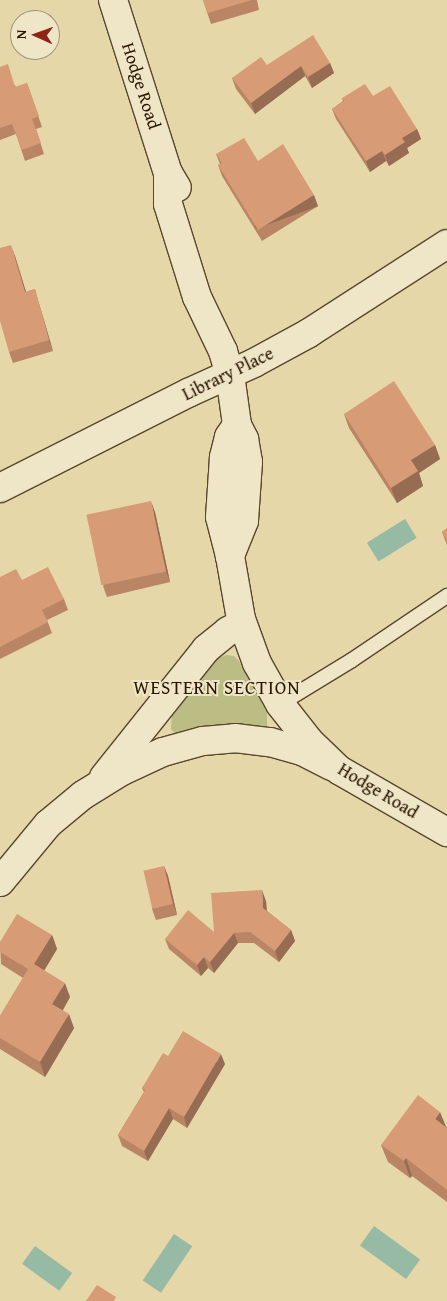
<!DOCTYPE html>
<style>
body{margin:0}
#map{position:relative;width:447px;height:1301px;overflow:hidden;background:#e6d7a9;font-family:"Gentium Book Plus",serif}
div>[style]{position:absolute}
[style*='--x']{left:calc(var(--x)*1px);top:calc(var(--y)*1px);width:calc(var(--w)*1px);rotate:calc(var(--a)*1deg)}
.green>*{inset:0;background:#bbbd84}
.water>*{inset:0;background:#97baa5;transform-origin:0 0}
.roads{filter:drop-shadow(1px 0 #58462c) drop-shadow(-1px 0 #58462c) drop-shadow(0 1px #58462c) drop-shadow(0 -1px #58462c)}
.service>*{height:14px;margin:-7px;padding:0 7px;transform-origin:7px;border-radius:7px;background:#efe5c7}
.minor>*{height:28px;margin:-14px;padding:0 14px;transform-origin:14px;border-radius:14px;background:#efe5c7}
.tertiary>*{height:28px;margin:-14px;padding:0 14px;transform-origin:14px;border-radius:14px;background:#efe5c7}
.wall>*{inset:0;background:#b98565}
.shaded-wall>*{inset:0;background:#966c53;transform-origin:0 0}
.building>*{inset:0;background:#d79b76;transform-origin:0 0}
span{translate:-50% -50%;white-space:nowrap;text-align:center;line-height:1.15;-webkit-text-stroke:4px #efe5c7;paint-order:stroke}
.street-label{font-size:18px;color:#291502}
.neighbourhood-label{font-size:19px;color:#291502;letter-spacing:1px}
.north{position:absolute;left:10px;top:10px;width:50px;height:50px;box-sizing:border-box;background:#efe5c7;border:1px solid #a09278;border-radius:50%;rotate:272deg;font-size:14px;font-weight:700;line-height:20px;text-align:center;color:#291502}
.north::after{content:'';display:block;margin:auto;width:18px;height:22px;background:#8f2418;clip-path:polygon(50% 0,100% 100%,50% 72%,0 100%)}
</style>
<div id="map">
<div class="green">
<div style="clip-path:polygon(226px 655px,234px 656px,239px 661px,267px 712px,267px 727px,263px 732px,176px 735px,171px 729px,172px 712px,215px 659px)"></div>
</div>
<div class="water">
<div style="left:405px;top:519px;width:22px;height:45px;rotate:58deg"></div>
<div style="left:374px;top:1226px;width:57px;height:24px;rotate:36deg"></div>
<div style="left:174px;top:1234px;width:22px;height:56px;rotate:34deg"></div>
<div style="left:35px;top:1246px;width:46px;height:22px;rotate:36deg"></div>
</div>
<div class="roads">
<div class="service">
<div style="--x:280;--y:704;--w:84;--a:-31.4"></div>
<div style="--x:352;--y:660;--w:115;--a:-34"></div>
</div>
<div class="minor">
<div style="--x:0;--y:488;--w:211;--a:-26.8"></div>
<div style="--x:188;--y:393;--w:72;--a:-24.4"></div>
<div style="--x:254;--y:363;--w:63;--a:-28.6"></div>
<div style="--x:309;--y:333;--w:164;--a:-32.8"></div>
<div style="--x:104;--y:777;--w:164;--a:-51.4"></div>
<div style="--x:206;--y:649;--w:28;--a:-39"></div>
<div style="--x:228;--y:631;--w:16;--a:-27"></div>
<div style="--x:0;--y:882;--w:75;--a:-50.4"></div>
<div style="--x:48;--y:824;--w:45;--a:-39.6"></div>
<div style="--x:83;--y:795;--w:46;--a:-31.6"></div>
<div style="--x:122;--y:771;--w:45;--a:-24.9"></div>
<div style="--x:163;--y:752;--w:41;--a:-15.4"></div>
<div style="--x:203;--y:741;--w:32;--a:-5"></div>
<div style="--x:235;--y:738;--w:35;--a:7"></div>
<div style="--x:270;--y:742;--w:33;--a:16"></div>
<div style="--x:302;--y:751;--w:33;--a:27"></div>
</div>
<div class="tertiary">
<div style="--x:113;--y:0;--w:182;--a:72.4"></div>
<div style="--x:168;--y:173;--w:17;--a:59"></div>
<div style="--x:168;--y:173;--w:31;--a:90"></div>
<div style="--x:168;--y:204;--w:97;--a:72.7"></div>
<div style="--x:197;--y:297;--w:60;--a:64.3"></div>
<div style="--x:223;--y:351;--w:25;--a:74"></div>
<div style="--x:230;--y:375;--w:50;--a:82"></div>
<div style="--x:237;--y:425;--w:16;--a:63"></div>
<div style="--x:244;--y:439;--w:23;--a:80"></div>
<div style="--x:248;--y:462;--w:59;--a:93.9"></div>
<div style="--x:244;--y:521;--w:38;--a:112"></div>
<div style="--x:237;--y:425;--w:14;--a:124"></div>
<div style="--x:229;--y:437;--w:21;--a:104"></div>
<div style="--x:224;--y:457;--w:60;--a:93.8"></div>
<div style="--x:220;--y:517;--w:40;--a:75.6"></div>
<div style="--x:230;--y:556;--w:64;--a:80.1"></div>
<div style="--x:241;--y:619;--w:47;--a:70"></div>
<div style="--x:257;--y:663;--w:47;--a:60.7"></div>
<div style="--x:280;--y:704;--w:47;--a:51.9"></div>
<div style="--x:309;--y:741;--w:42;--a:44"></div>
<div style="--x:339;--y:770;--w:125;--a:29.9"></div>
</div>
</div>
<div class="wall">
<div style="clip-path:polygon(203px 0,257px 0,259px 10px,211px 24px)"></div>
<div style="clip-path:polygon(330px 63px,334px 73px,312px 88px,305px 76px,255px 114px,236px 89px,232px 78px,267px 65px)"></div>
<div style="clip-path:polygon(0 67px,16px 87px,27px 83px,42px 127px,36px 129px,44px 154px,25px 161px,16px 134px,0 140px)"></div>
<div style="clip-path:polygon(373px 96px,417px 129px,421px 139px,407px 148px,409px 153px,389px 166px,386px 161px,370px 172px,336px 119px,332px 109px,343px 101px,342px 98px)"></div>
<div style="clip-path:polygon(216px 154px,258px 161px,318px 206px,262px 241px,222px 176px,218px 165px,220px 164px)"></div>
<div style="clip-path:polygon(15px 256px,26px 292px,35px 289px,38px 300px,53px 351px,13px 363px,9px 352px)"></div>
<div style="clip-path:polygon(344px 414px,435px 445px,440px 459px,419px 473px,423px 486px,397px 503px,349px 428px)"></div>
<div style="clip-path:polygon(155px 512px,170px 582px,107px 597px,103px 586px)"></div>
<div style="clip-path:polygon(447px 528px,447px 545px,442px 532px)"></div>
<div style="clip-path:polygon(0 577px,22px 580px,64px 599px,68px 610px,47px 620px,52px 633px,0 659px)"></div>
<div style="clip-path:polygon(164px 866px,168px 876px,177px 915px,156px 920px,152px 909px)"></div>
<div style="clip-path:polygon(266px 901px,267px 911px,291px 930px,295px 941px,279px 962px,254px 943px,238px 943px,214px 973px,208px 968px,201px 976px,169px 949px,165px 939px,214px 932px)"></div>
<div style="clip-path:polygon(52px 935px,57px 949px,44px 971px,70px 997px,63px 1010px,74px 1028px,45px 1077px,0 1049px,0 1016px,23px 978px,1px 964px,0 942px)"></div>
<div style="clip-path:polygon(168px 1056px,225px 1064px,187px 1128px,173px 1119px,148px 1161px,122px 1146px,118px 1135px,144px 1092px,142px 1088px)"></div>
<div style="clip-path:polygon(446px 1127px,447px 1128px,447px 1202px,412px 1176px,410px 1178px,388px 1162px,381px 1145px)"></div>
</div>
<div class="shaded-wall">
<div style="clip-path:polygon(330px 63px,334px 73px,312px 88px,308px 77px)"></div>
<div style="clip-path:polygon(301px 66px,305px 76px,255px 114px,251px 103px)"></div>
<div style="clip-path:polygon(417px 129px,421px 139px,407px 148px,409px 153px,389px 166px,385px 155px,402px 138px)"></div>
<div style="clip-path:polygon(382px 151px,386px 161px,370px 172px,366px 161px)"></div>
<div style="left:314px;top:195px;width:12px;height:66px;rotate:70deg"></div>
<div style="clip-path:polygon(11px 245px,15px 256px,29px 302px,25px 292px)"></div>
<div style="clip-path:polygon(35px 289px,38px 300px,53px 351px,49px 340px)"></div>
<div style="clip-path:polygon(435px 445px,440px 459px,419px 473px,423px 486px,397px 503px,391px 488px,411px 460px)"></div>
<div style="clip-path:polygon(151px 501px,155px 512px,170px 582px,166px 571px)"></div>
<div style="clip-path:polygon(164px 866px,168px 876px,177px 915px,173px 904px)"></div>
<div style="clip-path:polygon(262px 890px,266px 901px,267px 919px,263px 908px)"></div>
<div style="clip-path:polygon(291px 930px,295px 941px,279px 962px,275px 951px)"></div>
<div style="clip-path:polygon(234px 933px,238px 943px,214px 973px,210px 962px)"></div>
<div style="clip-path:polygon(52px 935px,57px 949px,39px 979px,34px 964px)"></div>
<div style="clip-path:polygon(204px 957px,208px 968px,201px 976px,197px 965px)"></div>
<div style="clip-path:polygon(65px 983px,70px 997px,58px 1018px,52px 1004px)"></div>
<div style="clip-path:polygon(69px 1014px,74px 1028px,45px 1077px,40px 1062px)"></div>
<div style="clip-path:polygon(221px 1054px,225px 1064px,187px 1128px,184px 1117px)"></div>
<div style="clip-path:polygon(169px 1108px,173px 1119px,148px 1161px,144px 1151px)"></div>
<div style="clip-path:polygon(440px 1112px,447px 1129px,435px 1119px)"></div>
<div style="clip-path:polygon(406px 1158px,412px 1176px,410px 1178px,404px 1161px)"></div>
</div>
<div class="building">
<div style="clip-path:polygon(203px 0,252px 0,208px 13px)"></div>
<div style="clip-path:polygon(313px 35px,330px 63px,308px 77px,301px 66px,251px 103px,232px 78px,261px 57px,267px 65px)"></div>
<div style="clip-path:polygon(8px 64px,15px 87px,27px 83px,39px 116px,32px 119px,41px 143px,22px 150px,12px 124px,0 128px,0 67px)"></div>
<div style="clip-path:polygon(365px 84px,373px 96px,390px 86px,417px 129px,402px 138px,405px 142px,385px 155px,382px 151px,366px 161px,332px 109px,344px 101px,342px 98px)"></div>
<div style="clip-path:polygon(244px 138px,258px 161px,283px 144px,314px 195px,258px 230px,218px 165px,222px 163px,216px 154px)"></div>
<div style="clip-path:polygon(11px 245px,25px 292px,35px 289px,49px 340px,9px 352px,0 321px,0 248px)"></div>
<div style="clip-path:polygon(394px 381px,435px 445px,411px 460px,418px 471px,391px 488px,344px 414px)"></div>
<div style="left:151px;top:501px;width:72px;height:66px;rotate:78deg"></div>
<div style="clip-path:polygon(447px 528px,447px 540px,442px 532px)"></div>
<div style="clip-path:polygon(48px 567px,64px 599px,42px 610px,48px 622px,0 647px,0 577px,16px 569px,22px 580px)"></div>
<div style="left:164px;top:866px;width:39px;height:21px;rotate:77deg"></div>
<div style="clip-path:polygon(262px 890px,263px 908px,291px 930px,275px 951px,250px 932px,234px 933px,210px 962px,204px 957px,197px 965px,165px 939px,188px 910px,214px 932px,211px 893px)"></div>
<div style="clip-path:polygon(17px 914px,52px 935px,34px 964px,65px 983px,52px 1004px,69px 1014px,40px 1062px,0 1038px,0 1016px,28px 969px,0 952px,0 942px)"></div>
<div style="clip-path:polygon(183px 1031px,221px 1054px,184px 1117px,169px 1108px,144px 1151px,118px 1135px,145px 1090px,142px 1088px,163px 1053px,168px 1056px)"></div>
<div style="clip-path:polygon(418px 1095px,440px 1112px,435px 1119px,447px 1128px,447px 1190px,406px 1158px,404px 1161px,381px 1145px)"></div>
<div style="clip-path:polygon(97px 1285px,116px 1297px,114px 1301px,86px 1301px)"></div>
</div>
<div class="street-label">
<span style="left:141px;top:86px;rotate:72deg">Hodge Road</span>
<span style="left:228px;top:374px;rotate:-26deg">Library Place</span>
<span style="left:378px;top:791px;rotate:31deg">Hodge Road</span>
</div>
<div class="neighbourhood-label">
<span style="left:217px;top:688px">WESTERN SECTION</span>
</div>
<div class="north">N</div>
</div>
